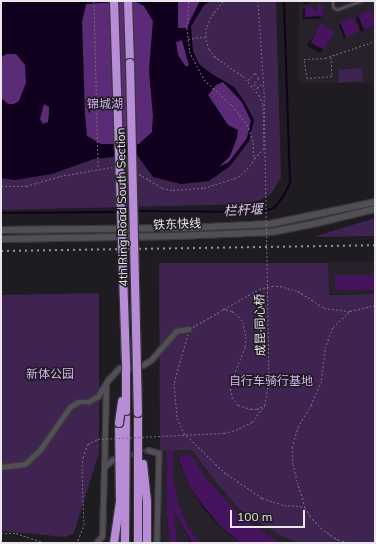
<!DOCTYPE html>
<meta charset="utf-8">
<style>
body{margin:0}
#map{position:relative;width:376px;height:544px;overflow:hidden;background:#1e1b21;font-family:Mulish,"Noto Sans SC",sans-serif}
div>[style]{position:absolute}
[style*='--x']{left:calc(var(--x)*1px);top:calc(var(--y)*1px);width:calc(var(--w)*1px);rotate:calc(var(--a)*1deg)}
.built>*{inset:0;background:#27212c;transform-origin:0 0}
.green>*{inset:0;background:#3f2350;transform-origin:0 0}
.forest>*{inset:0;background:#5c2b78}
.water>*{inset:0;background:#11001d}
.shadow>*{inset:0;background:#0007;transform-origin:0 0}
.stream>*{height:1.5px;margin:-0.75px;padding:0 0.75px;transform-origin:0.75px;border-radius:0.75px;background:#11001d}
.building>*{inset:0;background:#46135f;transform-origin:0 0}
.minor-tunnel>*{height:4.5px;margin-top:-2.25px;transform-origin:0;background:repeating-linear-gradient(90deg,#3c3a3f 0 4.5px,transparent 0 6.5px)}
.path>*{height:1px;margin-top:-0.5px;transform-origin:0;background:repeating-linear-gradient(90deg,#726f74 0 2px,transparent 0 4px)}
.roads{filter:drop-shadow(1px 0 #3a383c) drop-shadow(-1px 0 #3a383c) drop-shadow(0 1px #3a383c) drop-shadow(0 -1px #3a383c)}
.service>*{height:2px;margin:-1px;padding:0 1px;transform-origin:1px;border-radius:1px;background:#524e55}
.minor>*{height:4.5px;margin:-2.25px;padding:0 2.25px;transform-origin:2.25px;border-radius:2.25px;background:#524e55}
.secondary>*{height:6px;margin:-3px;padding:0 3px;transform-origin:3px;border-radius:3px;background:#524e55}
.motorway>*{height:8px;margin:-4px;padding:0 4px;transform-origin:4px;border-radius:4px;background:#b98cd7}
.rail>*{height:1.5px;margin-top:-0.75px;transform-origin:0;background:repeating-linear-gradient(90deg,#979599 0 2px,transparent 0 6px)}
.path-bridge>*{height:1px;margin-top:-0.5px;transform-origin:0;background:repeating-linear-gradient(90deg,#726f74 0 2px,transparent 0 4px)}
.bridges{filter:drop-shadow(1px 0 #3a383c) drop-shadow(-1px 0 #3a383c) drop-shadow(0 1px #3a383c) drop-shadow(0 -1px #3a383c)}
.motorway-bridge>*{height:8px;margin:-4px;padding:0 4px;transform-origin:4px;border-radius:4px;background:#b98cd7}
span{translate:-50% -50%;white-space:nowrap;text-align:center;line-height:1.15;-webkit-text-stroke:3px #1e1b21;paint-order:stroke}
.park-label{font-size:12px;color:#d7b1f1}
.street-label{font-size:12px;color:#e9e7eb}
.water-label{font-size:13px;color:#dfc6f1;font-style:italic}
.frame{position:absolute;inset:0;border:2px solid #e9e7eb;pointer-events:none}
.scale{position:absolute;left:230px;top:510px;width:75px;height:18px;box-sizing:border-box;border:2px solid #e9e7eb;border-top:0;padding-left:5px;font-size:12px;line-height:14px;white-space:nowrap;color:#e9e7eb;-webkit-text-stroke:3px #1e1b21;paint-order:stroke}
</style>
<div id="map">
<div class="built">
<div style="left:299px;top:1px;width:76px;height:82px"></div>
<div style="left:375px;top:262px;width:32px;height:47px;rotate:90deg"></div>
<div style="clip-path:polygon(192px 450px,215px 481px,241px 511px,278px 534px,297px 543px,162px 543px,160px 451px)"></div>
</div>
<div class="green">
<div style="clip-path:polygon(1px 1px,276px 1px,281px 177px,271px 194px,252px 204px,1px 210px)"></div>
<div style="left:362px;top:68px;width:13px;height:24px;rotate:86deg"></div>
<div style="clip-path:polygon(375px 218px,375px 236px,313px 237px)"></div>
<div style="clip-path:polygon(159px 263px,328px 263px,329px 295px,375px 294px,375px 543px,297px 543px,278px 534px,241px 511px,215px 481px,192px 450px,160px 451px)"></div>
<div style="clip-path:polygon(99px 293px,99px 453px,74px 533px,65px 537px,1px 531px,1px 295px)"></div>
</div>
<div class="forest">
<div style="clip-path:polygon(134px 1px,144px 6px,153px 21px,149px 70px,153px 117px,152px 132px,139px 144px,101px 144px,87px 136px,85px 116px,82px 22px,86px 3px)"></div>
<div style="clip-path:polygon(178px 1px,200px 1px,190px 19px,188px 28px,178px 28px)"></div>
<div style="clip-path:polygon(182px 40px,189px 66px,186px 67px,178px 55px,176px 42px)"></div>
<div style="clip-path:polygon(6px 54px,16px 54px,25px 65px,26px 83px,19px 101px,14px 104px,8px 104px,2px 99px,1px 57px)"></div>
<div style="clip-path:polygon(223px 82px,242px 102px,251px 121px,247px 138px,229px 162px,216px 168px,228px 125px,208px 95px,216px 85px)"></div>
<div style="clip-path:polygon(43px 104px,49px 107px,49px 114px,48px 122px,42px 124px,40px 119px)"></div>
</div>
<div class="water">
<div style="clip-path:polygon(evenodd,1px 1px,178px 1px,178px 28px,187px 28px,200px 1px,211px 1px,204px 5px,191px 26px,193px 51px,199px 64px,212px 74px,234px 87px,244px 101px,254px 120px,249px 141px,230px 166px,209px 181px,181px 184px,153px 177px,137px 155px,94px 159px,52px 174px,15px 180px,1px 178px,1px 84px,2px 99px,8px 104px,14px 104px,19px 101px,26px 83px,25px 65px,16px 54px,7px 54px,1px 57px,1px 1px,134px 1px,144px 6px,153px 21px,149px 70px,153px 116px,152px 132px,139px 144px,101px 144px,87px 136px,85px 116px,82px 22px,86px 4px,134px 1px,1px 1px,182px 40px,189px 65px,186px 67px,178px 55px,176px 42px,182px 40px,1px 1px,223px 82px,242px 102px,251px 121px,247px 138px,229px 162px,219px 167px,230px 156px,237px 138px,238px 130px,228px 125px,208px 95px,216px 85px,223px 82px,1px 1px,44px 104px,49px 107px,49px 114px,48px 122px,43px 124px,40px 119px,44px 104px)"></div>
</div>
<div class="shadow">
<div style="clip-path:polygon(303px 1px,311px 1px,308px 4px,303px 4px)"></div>
<div style="clip-path:polygon(315px 1px,321px 1px,315px 3px)"></div>
<div style="clip-path:polygon(306px 7px,315px 11px,317px 7px,322px 16px,319px 19px,303px 19px,303px 10px)"></div>
<div style="clip-path:polygon(370px 11px,375px 25px,361px 32px,356px 18px)"></div>
<div style="clip-path:polygon(341px 23px,358px 31px,344px 38px,339px 25px)"></div>
<div style="clip-path:polygon(320px 25px,323px 50px,320px 53px,307px 46px)"></div>
<div style="left:375px;top:276px;width:14px;height:40px;rotate:90deg"></div>
<div style="clip-path:polygon(167px 452px,178px 507px,189px 531px,199px 543px,191px 543px,175px 513px,173px 513px,177px 543px,171px 543px,167px 515px)"></div>
<div style="clip-path:polygon(190px 455px,206px 478px,237px 514px,277px 543px,240px 543px,222px 529px,203px 508px,190px 487px,178px 460px)"></div>
</div>
<div class="stream">
<div style="--x:123;--y:211;--w:8;--a:0"></div>
<div style="--x:137;--y:211;--w:123;--a:0.5"></div>
<div style="--x:260;--y:212;--w:15;--a:-16"></div>
<div style="--x:274;--y:208;--w:14;--a:-51"></div>
<div style="--x:283;--y:197;--w:16;--a:-63"></div>
<div style="--x:290;--y:183;--w:182;--a:-91.9"></div>
<div style="--x:1;--y:213;--w:116;--a:-0.5"></div>
</div>
<div class="building">
<div style="clip-path:polygon(305px 6px,312px 6px,312px 10px,317px 10px,317px 6px,323px 6px,323px 16px,305px 17px)"></div>
<div style="clip-path:polygon(371px 10px,375px 25px,364px 30px,358px 15px)"></div>
<div style="left:353px;top:17px;width:16px;height:14px;rotate:68deg"></div>
<div style="left:320px;top:24px;width:16px;height:21px;rotate:27deg"></div>
<div style="left:375px;top:275px;width:15px;height:40px;rotate:90deg"></div>
<div style="clip-path:polygon(167px 451px,173px 451px,173px 479px,179px 507px,190px 530px,200px 543px,192px 543px,175px 513px,174px 513px,177px 543px,170px 543px,167px 514px)"></div>
<div style="clip-path:polygon(190px 453px,206px 478px,238px 514px,279px 543px,241px 543px,222px 528px,204px 507px,190px 487px,178px 458px)"></div>
</div>
<div class="minor-tunnel">
<div style="--x:112;--y:460;--w:37;--a:-16"></div>
</div>
<div class="path">
<div style="--x:94;--y:1;--w:167;--a:88.6"></div>
<div style="--x:223;--y:1;--w:20;--a:127"></div>
<div style="--x:211;--y:17;--w:12;--a:114"></div>
<div style="--x:206;--y:28;--w:12;--a:90"></div>
<div style="--x:206;--y:40;--w:9;--a:72"></div>
<div style="--x:209;--y:49;--w:9;--a:54"></div>
<div style="--x:214;--y:56;--w:35;--a:35"></div>
<div style="--x:243;--y:76;--w:25;--a:50"></div>
<div style="--x:259;--y:95;--w:10;--a:66"></div>
<div style="--x:263;--y:104;--w:44;--a:88.7"></div>
<div style="--x:264;--y:148;--w:15;--a:132"></div>
<div style="--x:188;--y:39;--w:18;--a:-9"></div>
<div style="--x:331;--y:57;--w:19;--a:87"></div>
<div style="--x:332;--y:76;--w:25;--a:175"></div>
<div style="--x:307;--y:78;--w:19;--a:-99"></div>
<div style="--x:304;--y:59;--w:21;--a:-3"></div>
<div style="--x:325;--y:58;--w:53;--a:-18.8"></div>
<div style="--x:248;--y:80;--w:10;--a:-45"></div>
<div style="--x:255;--y:73;--w:6;--a:51"></div>
<div style="--x:259;--y:78;--w:8;--a:130"></div>
<div style="--x:254;--y:84;--w:5;--a:53"></div>
<div style="--x:257;--y:88;--w:8;--a:-40"></div>
<div style="--x:139;--y:174;--w:27;--a:31"></div>
<div style="--x:162;--y:188;--w:11;--a:10"></div>
<div style="--x:173;--y:190;--w:31;--a:-4"></div>
<div style="--x:204;--y:188;--w:36;--a:-18"></div>
<div style="--x:238;--y:177;--w:12;--a:-42"></div>
<div style="--x:247;--y:169;--w:11;--a:-52"></div>
<div style="--x:254;--y:160;--w:19;--a:-93"></div>
<div style="--x:253;--y:141;--w:16;--a:-108"></div>
<div style="--x:248;--y:126;--w:26;--a:-127"></div>
<div style="--x:232;--y:105;--w:36;--a:-138"></div>
<div style="--x:205;--y:81;--w:32;--a:-118"></div>
<div style="--x:190;--y:53;--w:26;--a:-97"></div>
<div style="--x:187;--y:27;--w:26;--a:-86"></div>
<div style="--x:1;--y:186;--w:25;--a:0"></div>
<div style="--x:26;--y:186;--w:35;--a:-16"></div>
<div style="--x:60;--y:176;--w:53;--a:-9.8"></div>
<div style="--x:222;--y:309;--w:10;--a:11"></div>
<div style="--x:232;--y:311;--w:8;--a:40"></div>
<div style="--x:238;--y:316;--w:8;--a:50"></div>
<div style="--x:243;--y:322;--w:15;--a:79"></div>
<div style="--x:246;--y:337;--w:10;--a:96"></div>
<div style="--x:245;--y:347;--w:41;--a:111.5"></div>
<div style="--x:230;--y:385;--w:12;--a:81"></div>
<div style="--x:232;--y:397;--w:10;--a:53"></div>
<div style="--x:238;--y:405;--w:14;--a:17"></div>
<div style="--x:251;--y:409;--w:6;--a:0"></div>
<div style="--x:257;--y:409;--w:9;--a:-27"></div>
<div style="--x:193;--y:327;--w:76;--a:-29.9"></div>
<div style="--x:259;--y:289;--w:13;--a:-13"></div>
<div style="--x:272;--y:286;--w:8;--a:0"></div>
<div style="--x:280;--y:286;--w:19;--a:16"></div>
<div style="--x:298;--y:291;--w:31;--a:33"></div>
<div style="--x:324;--y:308;--w:26;--a:7"></div>
<div style="--x:188;--y:334;--w:51;--a:105.9"></div>
<div style="--x:174;--y:383;--w:35;--a:85"></div>
<div style="--x:177;--y:418;--w:17;--a:65"></div>
<div style="--x:184;--y:433;--w:56;--a:44.3"></div>
<div style="--x:224;--y:472;--w:46;--a:34.4"></div>
<div style="--x:262;--y:498;--w:23;--a:18"></div>
<div style="--x:284;--y:505;--w:21;--a:5"></div>
<div style="--x:1;--y:533;--w:15;--a:0"></div>
<div style="--x:16;--y:533;--w:31;--a:19"></div>
<div style="--x:352;--y:543;--w:13;--a:-167"></div>
<div style="--x:339;--y:540;--w:8;--a:-150"></div>
<div style="--x:332;--y:536;--w:12;--a:-145"></div>
<div style="--x:322;--y:529;--w:18;--a:-133"></div>
<div style="--x:310;--y:516;--w:10;--a:-119"></div>
<div style="--x:305;--y:507;--w:27;--a:-107"></div>
<div style="--x:297;--y:481;--w:17;--a:-103"></div>
<div style="--x:293;--y:464;--w:17;--a:-93"></div>
<div style="--x:292;--y:447;--w:21;--a:-73"></div>
<div style="--x:298;--y:427;--w:26;--a:-59"></div>
<div style="--x:311;--y:405;--w:24;--a:-66"></div>
<div style="--x:321;--y:383;--w:35;--a:-83"></div>
<div style="--x:325;--y:348;--w:22;--a:-69"></div>
<div style="--x:333;--y:327;--w:23;--a:-43"></div>
<div style="--x:350;--y:311;--w:26;--a:-13"></div>
</div>
<div class="roads">
<div class="service">
<div style="--x:333;--y:1;--w:6;--a:90"></div>
<div style="--x:333;--y:7;--w:5;--a:37"></div>
<div style="--x:337;--y:10;--w:27;--a:-20"></div>
</div>
<div class="minor">
<div style="--x:148;--y:450;--w:11;--a:15"></div>
<div style="--x:159;--y:453;--w:90;--a:91.3"></div>
<div style="--x:1;--y:467;--w:24;--a:-7"></div>
<div style="--x:25;--y:464;--w:21;--a:-43"></div>
<div style="--x:40;--y:450;--w:52;--a:-55.1"></div>
<div style="--x:70;--y:407;--w:9;--a:-32"></div>
<div style="--x:78;--y:402;--w:10;--a:0"></div>
<div style="--x:88;--y:402;--w:12;--a:-31"></div>
<div style="--x:98;--y:396;--w:19;--a:-58"></div>
<div style="--x:108;--y:380;--w:16;--a:-47"></div>
<div style="--x:119;--y:368;--w:24;--a:-7"></div>
<div style="--x:143;--y:365;--w:9;--a:-32"></div>
<div style="--x:151;--y:360;--w:38;--a:-49"></div>
<div style="--x:176;--y:331;--w:13;--a:-9"></div>
<div style="--x:104;--y:467;--w:82;--a:-88.6"></div>
<div style="--x:96;--y:543;--w:9;--a:-49"></div>
<div style="--x:102;--y:536;--w:69;--a:-88.3"></div>
<div style="--x:104;--y:467;--w:11;--a:-41"></div>
</div>
<div class="secondary">
<div style="--x:1;--y:230;--w:188;--a:-0.6"></div>
<div style="--x:189;--y:228;--w:81;--a:-2.8"></div>
<div style="--x:270;--y:224;--w:107;--a:-11.8"></div>
<div style="--x:1;--y:239;--w:174;--a:-1"></div>
<div style="--x:175;--y:236;--w:97;--a:-2.4"></div>
<div style="--x:272;--y:232;--w:46;--a:-11.3"></div>
<div style="--x:317;--y:223;--w:60;--a:-13.6"></div>
</div>
<div class="motorway">
<div style="--x:128;--y:1;--w:62;--a:88.2"></div>
<div style="--x:143;--y:464;--w:38;--a:84"></div>
<div style="--x:147;--y:502;--w:41;--a:90"></div>
<div style="--x:114;--y:543;--w:41;--a:-81.7"></div>
<div style="--x:120;--y:502;--w:79;--a:-90.7"></div>
<div style="--x:125;--y:543;--w:132;--a:-89.6"></div>
<div style="--x:138;--y:543;--w:130;--a:-90"></div>
</div>
</div>
<div class="rail">
<div style="--x:1;--y:251;--w:374;--a:-0.9"></div>
</div>
<div class="path-bridge">
<div style="--x:74;--y:543;--w:5;--a:-37"></div>
<div style="--x:78;--y:540;--w:16;--a:-68"></div>
<div style="--x:84;--y:525;--w:55;--a:-92.1"></div>
<div style="--x:82;--y:470;--w:13;--a:-86"></div>
<div style="--x:83;--y:457;--w:14;--a:-69"></div>
<div style="--x:88;--y:444;--w:11;--a:-27"></div>
<div style="--x:98;--y:439;--w:126;--a:-2.7"></div>
<div style="--x:224;--y:433;--w:12;--a:-14"></div>
<div style="--x:236;--y:430;--w:18;--a:-27"></div>
<div style="--x:252;--y:422;--w:21;--a:-53"></div>
<div style="--x:265;--y:405;--w:28;--a:-82"></div>
<div style="--x:269;--y:377;--w:287;--a:-91"></div>
<div style="--x:264;--y:90;--w:89;--a:-93.9"></div>
</div>
<div class="bridges">
<div class="motorway-bridge">
<div style="--x:114;--y:1;--w:370;--a:88.1"></div>
<div style="--x:126;--y:371;--w:40;--a:90"></div>
<div style="--x:130;--y:63;--w:350;--a:88.7"></div>
<div style="--x:119;--y:423;--w:22;--a:-82"></div>
</div>
</div>
<div class="park-label">
<span style="left:105px;top:104px">锦城湖</span>
<span style="left:50px;top:374px">新体公园</span>
<span style="left:271px;top:381px">自行车骑行基地</span>
</div>
<div class="street-label">
<span style="left:122px;top:207px;rotate:-91deg">4th Ring Road South Section</span>
<span style="left:177px;top:224px;rotate:-2deg">铁东快线</span>
<span style="left:260px;top:325px;rotate:-91deg">成昆·同心桥</span>
</div>
<div class="water-label">
<span style="left:243px;top:210px;rotate:-3deg">栏杆堰</span>
</div>
<div class="frame"></div>
<div class="scale">100 m</div>
</div>
